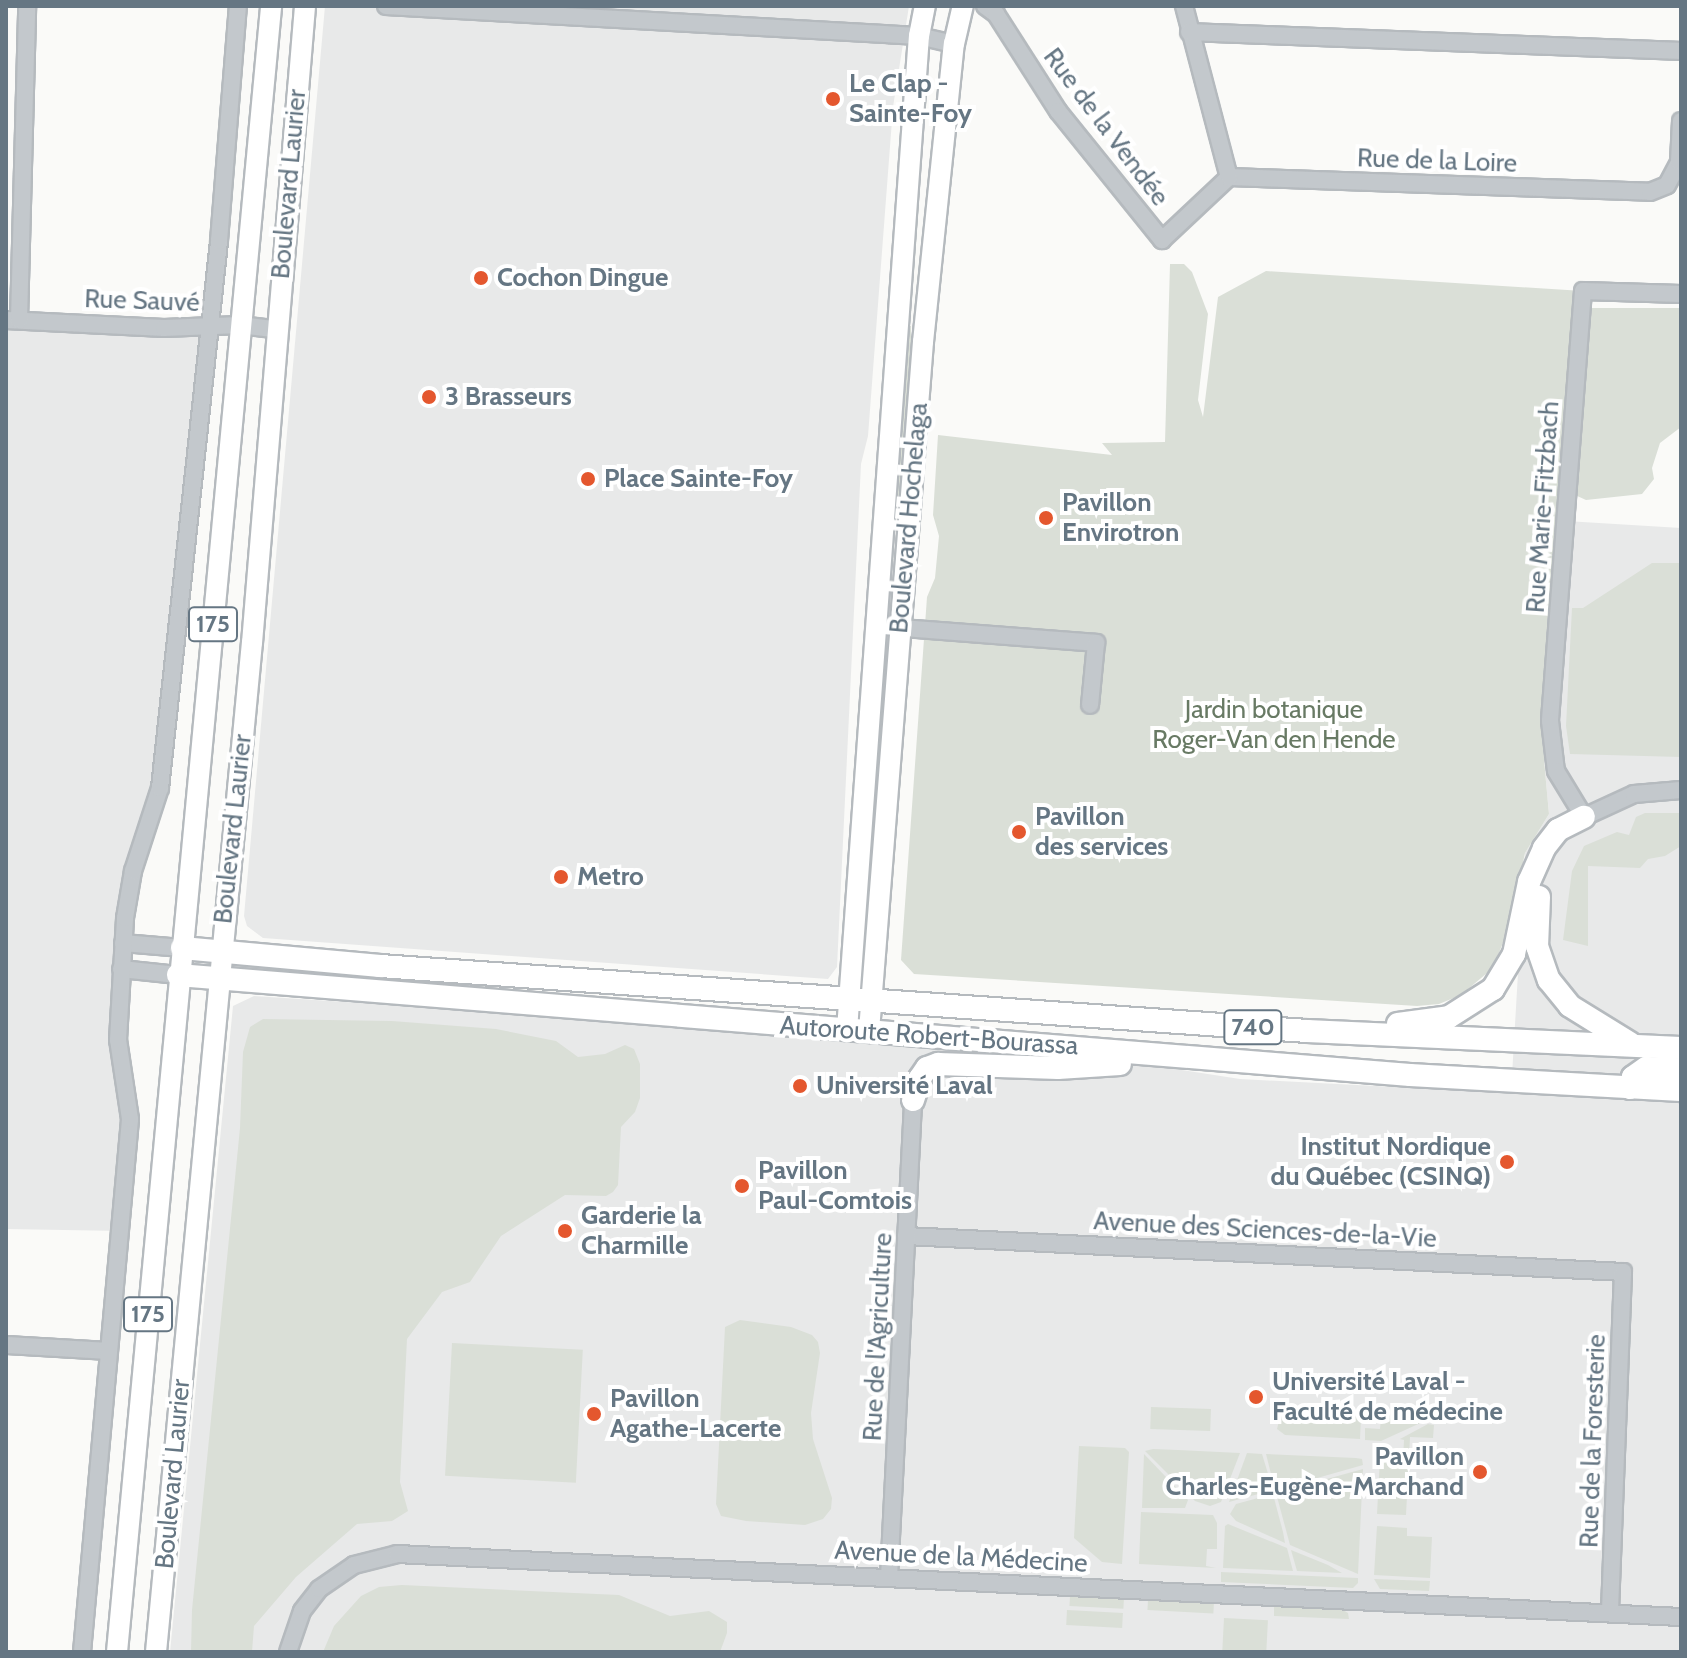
<!DOCTYPE html>
<meta charset="utf-8">
<style>
body{margin:0}
#map{position:relative;width:1687px;height:1658px;overflow:hidden;background:#fafaf8;font-family:Cabin,sans-serif}
div>[style]{position:absolute}
[style*='--x']{left:calc(var(--x)*1px);top:calc(var(--y)*1px);width:calc(var(--w)*1px);rotate:calc(var(--a)*1deg)}
.built>*{inset:0;background:#e8e9e9}
.green>*{inset:0;background:#dadfd7;transform-origin:0 0}
.roads{filter:drop-shadow(2px 0 #b5babe) drop-shadow(-2px 0 #b5babe) drop-shadow(0 2px #b5babe) drop-shadow(0 -2px #b5babe)}
.minor>*{height:16px;margin:-8px;padding:0 8px;transform-origin:8px;border-radius:8px;background:#c3c8cc}
.major>*{height:20px;margin:-10px;padding:0 10px;transform-origin:10px;border-radius:10px;background:#fff}
.highway>*{height:22px;margin:-11px;padding:0 11px;transform-origin:11px;border-radius:11px;background:#fff}
.dots>*{width:22px;height:22px;translate:-50% -50%;box-sizing:border-box;border:4px solid #fff;border-radius:50%}
span{translate:-50% -50%;white-space:nowrap;text-align:center;line-height:1.15;-webkit-text-stroke:8px #fff;paint-order:stroke}
.shield-label span{padding:2px 6px;background:#fff;border:2px solid;border-radius:6px;-webkit-text-stroke-width:0}
.shield-label{font-size:24px;color:#657683;font-weight:700}
.poi-label{font-size:26px;color:#657683;font-weight:700}
.left{translate:0 -50%;text-align:left}
.right{translate:-100% -50%;text-align:right}
.street-label{font-size:26px;color:#657683}
.park-label{font-size:26px;color:#687a64}
.frame{position:absolute;inset:0;border:8px solid #657683;pointer-events:none}
</style>
<div id="map">
<div class="built">
<div style="clip-path:polygon(325px 6px,909px 6px,893px 107px,868px 436px,861px 464px,837px 967px,828px 979px,263px 938px,247px 926px,244px 916px)"></div>
<div style="clip-path:polygon(6px 323px,208px 328px,160px 788px,139px 853px,117px 1017px,128px 1099px,122px 1231px,6px 1229px)"></div>
<div style="clip-path:polygon(1566px 521px,1681px 528px,1681px 1652px,170px 1652px,233px 1006px,254px 996px,636px 1021px,1072px 1053px,1240px 1079px,1511px 1093px,1525px 853px,1549px 814px,1544px 760px)"></div>
</div>
<div class="green">
<div style="clip-path:polygon(1170px 264px,1184px 264px,1192px 272px,1208px 314px,1198px 400px,1203px 417px,1218px 297px,1266px 271px,1583px 291px,1544px 760px,1549px 814px,1525px 853px,1510px 925px,1493px 968px,1461px 995px,1439px 1004px,1417px 1006px,914px 974px,901px 960px,927px 597px,935px 578px,939px 536px,933px 515px,938px 435px,1112px 455px,1102px 443px,1165px 442px)"></div>
<div style="clip-path:polygon(1590px 308px,1681px 308px,1681px 427px,1660px 443px,1652px 468px,1654px 479px,1642px 494px,1586px 500px,1575px 495px)"></div>
<div style="clip-path:polygon(903px 325px,911px 326px,911px 350px,900px 497px,891px 496px)"></div>
<div style="clip-path:polygon(1652px 563px,1681px 563px,1681px 757px,1570px 754px,1566px 726px,1572px 608px,1583px 608px)"></div>
<div style="clip-path:polygon(1645px 813px,1681px 813px,1681px 846px,1665px 856px,1648px 859px,1640px 868px,1588px 866px,1588px 946px,1563px 940px,1572px 871px,1584px 846px,1617px 832px,1629px 835px,1636px 817px)"></div>
<div style="clip-path:polygon(263px 1019px,392px 1021px,496px 1029px,556px 1041px,578px 1057px,605px 1054px,625px 1045px,634px 1049px,640px 1064px,640px 1098px,635px 1112px,621px 1127px,618px 1185px,613px 1192px,606px 1196px,565px 1195px,501px 1236px,470px 1282px,442px 1292px,407px 1339px,400px 1482px,408px 1511px,392px 1521px,357px 1524px,296px 1577px,254px 1626px,252px 1652px,191px 1652px,192px 1610px,240px 1128px,243px 1052px,250px 1027px)"></div>
<div style="clip-path:polygon(740px 1320px,791px 1327px,812px 1335px,818px 1342px,820px 1353px,811px 1413px,813px 1439px,832px 1498px,831px 1509px,823px 1519px,805px 1525px,746px 1521px,721px 1516px,716px 1504px,725px 1327px)"></div>
<div style="left:452px;top:1343px;width:131px;height:133px;rotate:3deg"></div>
<div style="left:1151px;top:1407px;width:60px;height:22px;rotate:2deg"></div>
<div style="clip-path:polygon(1281px 1413px,1361px 1417px,1360px 1439px,1285px 1435px,1277px 1429px)"></div>
<div style="clip-path:polygon(1381px 1418px,1427px 1420px,1381px 1441px,1365px 1440px,1365px 1428px,1380px 1429px)"></div>
<div style="clip-path:polygon(1428px 1424px,1434px 1425px,1433px 1438px,1410px 1437px,1406px 1515px,1377px 1514px,1380px 1458px,1403px 1460px,1404px 1440px,1400px 1439px)"></div>
<div style="clip-path:polygon(1079px 1446px,1125px 1448px,1129px 1452px,1122px 1564px,1102px 1562px,1074px 1538px)"></div>
<div style="clip-path:polygon(1153px 1449px,1178px 1450px,1240px 1453px,1221px 1502px,1210px 1506px,1195px 1501px,1145px 1451px)"></div>
<div style="clip-path:polygon(1247px 1453px,1262px 1454px,1273px 1490px,1229px 1502px)"></div>
<div style="clip-path:polygon(1144px 1454px,1188px 1500px,1185px 1508px,1142px 1508px)"></div>
<div style="clip-path:polygon(1266px 1454px,1356px 1458px,1362px 1459px,1363px 1465px,1275px 1490px)"></div>
<div style="clip-path:polygon(1363px 1469px,1358px 1574px,1290px 1545px,1276px 1493px)"></div>
<div style="clip-path:polygon(1273px 1494px,1283px 1532px,1285px 1543px,1236px 1521px,1230px 1514px,1236px 1504px)"></div>
<div style="clip-path:polygon(1141px 1512px,1213px 1515px,1217px 1523px,1217px 1549px,1207px 1549px,1206px 1566px,1216px 1568px,1139px 1564px)"></div>
<div style="clip-path:polygon(1228px 1524px,1287px 1548px,1293px 1571px,1223px 1568px,1225px 1526px)"></div>
<div style="clip-path:polygon(1377px 1526px,1407px 1528px,1407px 1536px,1432px 1537px,1430px 1578px,1374px 1575px)"></div>
<div style="clip-path:polygon(1291px 1550px,1328px 1565px,1342px 1573px,1297px 1571px)"></div>
<div style="clip-path:polygon(1221px 1572px,1358px 1578px,1358px 1583px,1353px 1588px,1221px 1582px)"></div>
<div style="clip-path:polygon(1374px 1579px,1430px 1581px,1429px 1591px,1380px 1589px)"></div>
<div style="clip-path:polygon(402px 1585px,619px 1595px,670px 1616px,709px 1611px,727px 1622px,727px 1633px,720px 1652px,323px 1652px,334px 1626px,361px 1596px,379px 1587px)"></div>
<div style="left:1070px;top:1596px;width:54px;height:10px;rotate:3deg"></div>
<div style="left:1148px;top:1600px;width:66px;height:10px;rotate:3deg"></div>
<div style="clip-path:polygon(1274px 1606px,1341px 1609px,1348px 1613px,1349px 1619px,1274px 1616px)"></div>
<div style="left:1067px;top:1610px;width:56px;height:15px;rotate:3deg"></div>
<div style="left:1224px;top:1618px;width:44px;height:34px;rotate:3deg"></div>
</div>
<div class="roads">
<div class="minor">
<div style="--x:386;--y:6;--w:534;--a:3.22"></div>
<div style="--x:919;--y:36;--w:36;--a:13"></div>
<div style="--x:985;--y:6;--w:14;--a:36"></div>
<div style="--x:996;--y:14;--w:115;--a:57.4"></div>
<div style="--x:1058;--y:111;--w:166;--a:51.1"></div>
<div style="--x:1162;--y:240;--w:92;--a:-43.2"></div>
<div style="--x:1229;--y:177;--w:421;--a:2"></div>
<div style="--x:1650;--y:192;--w:18;--a:-22"></div>
<div style="--x:1667;--y:185;--w:26;--a:-62"></div>
<div style="--x:1679;--y:162;--w:41;--a:-87.2"></div>
<div style="--x:1184;--y:6;--w:177;--a:75.3"></div>
<div style="--x:1189;--y:32;--w:492;--a:2.2"></div>
<div style="--x:1681;--y:294;--w:98;--a:-178.2"></div>
<div style="--x:1583;--y:291;--w:431;--a:94.4"></div>
<div style="--x:1550;--y:721;--w:50;--a:83.2"></div>
<div style="--x:1556;--y:771;--w:54;--a:58.7"></div>
<div style="--x:1584;--y:817;--w:55;--a:-24.7"></div>
<div style="--x:1634;--y:794;--w:47;--a:-4.9"></div>
<div style="--x:6;--y:320;--w:158;--a:2.9"></div>
<div style="--x:164;--y:328;--w:76;--a:-2.3"></div>
<div style="--x:240;--y:325;--w:35;--a:7"></div>
<div style="--x:19;--y:320;--w:314;--a:-88.5"></div>
<div style="--x:876;--y:626;--w:221;--a:4.4"></div>
<div style="--x:1096;--y:643;--w:62;--a:95.5"></div>
<div style="--x:123;--y:943;--w:59;--a:4.8"></div>
<div style="--x:121;--y:969;--w:57;--a:6"></div>
<div style="--x:906;--y:1236;--w:718;--a:2.87"></div>
<div style="--x:1623;--y:1272;--w:340;--a:92.2"></div>
<div style="--x:6;--y:1345;--w:103;--a:3.3"></div>
<div style="--x:889;--y:1577;--w:478;--a:-87.1"></div>
<div style="--x:82;--y:1652;--w:535;--a:-84.85"></div>
<div style="--x:130;--y:1119;--w:80;--a:-98.6"></div>
<div style="--x:118;--y:1040;--w:122;--a:-86.7"></div>
<div style="--x:125;--y:918;--w:48;--a:-80.3"></div>
<div style="--x:133;--y:871;--w:87;--a:-72"></div>
<div style="--x:160;--y:788;--w:550;--a:-83.84"></div>
<div style="--x:219;--y:241;--w:236;--a:-85.4"></div>
<div style="--x:288;--y:1652;--w:43;--a:-71.1"></div>
<div style="--x:302;--y:1611;--w:28;--a:-52"></div>
<div style="--x:319;--y:1589;--w:42;--a:-34.4"></div>
<div style="--x:354;--y:1565;--w:44;--a:-14.3"></div>
<div style="--x:397;--y:1554;--w:1286;--a:2.81"></div>
</div>
<div class="major">
<div style="--x:847;--y:1030;--w:997;--a:-85.86"></div>
<div style="--x:919;--y:36;--w:31;--a:-79"></div>
<div style="--x:869;--y:1031;--w:691;--a:-85.52"></div>
<div style="--x:923;--y:342;--w:300;--a:-84.1"></div>
<div style="--x:954;--y:44;--w:39;--a:-77"></div>
<div style="--x:117;--y:1652;--w:1653;--a:-84.65"></div>
<div style="--x:156;--y:1652;--w:1014;--a:-84.57"></div>
<div style="--x:252;--y:643;--w:639;--a:-85.24"></div>
</div>
<div class="highway">
<div style="--x:1539;--y:897;--w:49;--a:92.3"></div>
<div style="--x:1537;--y:946;--w:36;--a:71"></div>
<div style="--x:1549;--y:980;--w:33;--a:51"></div>
<div style="--x:1570;--y:1006;--w:70;--a:31.7"></div>
<div style="--x:182;--y:948;--w:199;--a:5.2"></div>
<div style="--x:380;--y:966;--w:929;--a:4.01"></div>
<div style="--x:1307;--y:1031;--w:374;--a:2.6"></div>
<div style="--x:178;--y:975;--w:1236;--a:4.64"></div>
<div style="--x:1410;--y:1075;--w:271;--a:3.2"></div>
<div style="--x:1398;--y:1024;--w:51;--a:-7.8"></div>
<div style="--x:1449;--y:1017;--w:52;--a:-32.5"></div>
<div style="--x:1493;--y:989;--w:41;--a:-59"></div>
<div style="--x:1514;--y:954;--w:74;--a:-78.2"></div>
<div style="--x:1529;--y:882;--w:37;--a:-66"></div>
<div style="--x:1544;--y:848;--w:23;--a:-52"></div>
<div style="--x:1558;--y:830;--w:29;--a:-27"></div>
<div style="--x:1630;--y:1088;--w:11;--a:-75"></div>
<div style="--x:1633;--y:1077;--w:16;--a:-35"></div>
<div style="--x:1646;--y:1068;--w:35;--a:2"></div>
<div style="--x:913;--y:1100;--w:23;--a:-72"></div>
<div style="--x:920;--y:1078;--w:12;--a:-55"></div>
<div style="--x:927;--y:1068;--w:12;--a:-20"></div>
<div style="--x:938;--y:1064;--w:120;--a:1.9"></div>
<div style="--x:1058;--y:1068;--w:62;--a:-3.7"></div>
</div>
</div>
<div class="dots">
<div style="left:833px;top:99px;background:#e4572e"></div>
<div style="left:481px;top:278px;background:#e4572e"></div>
<div style="left:429px;top:397px;background:#e4572e"></div>
<div style="left:588px;top:479px;background:#e4572e"></div>
<div style="left:1046px;top:518px;background:#e4572e"></div>
<div style="left:1019px;top:832px;background:#e4572e"></div>
<div style="left:561px;top:877px;background:#e4572e"></div>
<div style="left:800px;top:1086px;background:#e4572e"></div>
<div style="left:1507px;top:1162px;background:#e4572e"></div>
<div style="left:742px;top:1186px;background:#e4572e"></div>
<div style="left:565px;top:1231px;background:#e4572e"></div>
<div style="left:1256px;top:1397px;background:#e4572e"></div>
<div style="left:594px;top:1414px;background:#e4572e"></div>
<div style="left:1480px;top:1472px;background:#e4572e"></div>
</div>
<div class="shield-label">
<span style="left:213px;top:624px">175</span>
<span style="left:1253px;top:1027px">740</span>
<span style="left:148px;top:1314px">175</span>
</div>
<div class="poi-label">
<span class="left" style="left:849px;top:99px">Le Clap -<br>Sainte-Foy</span>
<span class="left" style="left:497px;top:278px">Cochon Dingue</span>
<span class="left" style="left:445px;top:397px">3 Brasseurs</span>
<span class="left" style="left:604px;top:479px">Place Sainte-Foy</span>
<span class="left" style="left:1062px;top:518px">Pavillon<br>Envirotron</span>
<span class="left" style="left:1035px;top:832px">Pavillon<br>des services</span>
<span class="left" style="left:577px;top:877px">Metro</span>
<span class="left" style="left:816px;top:1086px">Université Laval</span>
<span class="right" style="left:1491px;top:1162px">Institut Nordique<br>du Québec (CSINQ)</span>
<span class="left" style="left:758px;top:1186px">Pavillon<br>Paul-Comtois</span>
<span class="left" style="left:581px;top:1231px">Garderie la<br>Charmille</span>
<span class="left" style="left:1272px;top:1397px">Université Laval -<br>Faculté de médecine</span>
<span class="left" style="left:610px;top:1414px">Pavillon<br>Agathe-Lacerte</span>
<span class="right" style="left:1464px;top:1472px">Pavillon<br>Charles-Eugène-Marchand</span>
</div>
<div class="street-label">
<span style="left:1106px;top:127px;rotate:53deg">Rue de la Vendée</span>
<span style="left:1437px;top:161px;rotate:2deg">Rue de la Loire</span>
<span style="left:289px;top:184px;rotate:-85deg">Boulevard Laurier</span>
<span style="left:142px;top:301px;rotate:2deg">Rue Sauvé</span>
<span style="left:1543px;top:507px;rotate:-86deg">Rue Marie-Fitzbach</span>
<span style="left:909px;top:518px;rotate:-85deg">Boulevard Hochelaga</span>
<span style="left:233px;top:829px;rotate:-84deg">Boulevard Laurier</span>
<span style="left:929px;top:1036px;rotate:4deg">Autoroute Robert-Bourassa</span>
<span style="left:1265px;top:1230px;rotate:3deg">Avenue des Sciences-de-la-Vie</span>
<span style="left:878px;top:1337px;rotate:-87deg">Rue de l'Agriculture</span>
<span style="left:1593px;top:1441px;rotate:-88deg">Rue de la Foresterie</span>
<span style="left:173px;top:1474px;rotate:-85deg">Boulevard Laurier</span>
<span style="left:961px;top:1557px;rotate:3deg">Avenue de la Médecine</span>
</div>
<div class="park-label">
<span style="left:1274px;top:725px">Jardin botanique<br>Roger-Van den Hende</span>
</div>
<div class="frame"></div>
</div>
